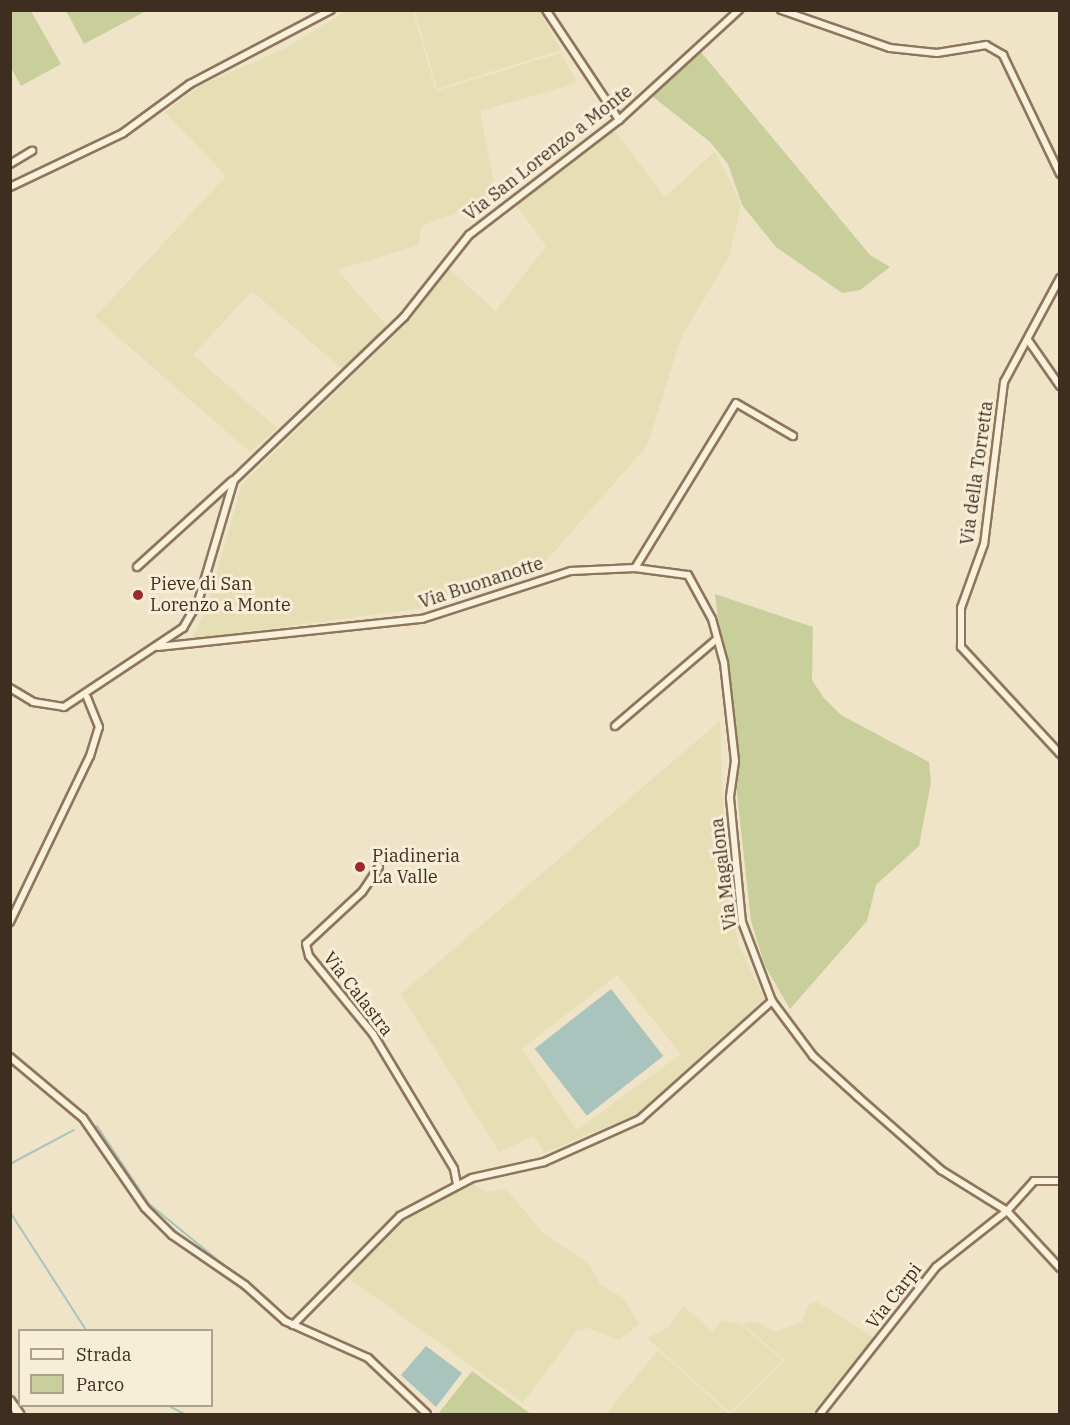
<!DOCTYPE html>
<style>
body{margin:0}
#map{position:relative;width:1070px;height:1425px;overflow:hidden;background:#f0e4c8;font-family:"IBM Plex Serif",serif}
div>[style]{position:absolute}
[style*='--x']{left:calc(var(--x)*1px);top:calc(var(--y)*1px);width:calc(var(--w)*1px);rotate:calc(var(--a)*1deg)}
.farmland>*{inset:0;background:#e6deb5}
.green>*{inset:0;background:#c9cf9b}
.water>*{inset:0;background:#a9c4bc;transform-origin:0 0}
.stream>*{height:2px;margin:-1px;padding:0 1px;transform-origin:1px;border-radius:1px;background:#a9c4bc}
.roads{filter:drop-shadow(2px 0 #8d765c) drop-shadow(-2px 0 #8d765c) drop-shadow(0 2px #8d765c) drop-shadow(0 -2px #8d765c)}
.minor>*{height:6px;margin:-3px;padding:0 3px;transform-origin:3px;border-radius:3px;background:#faf1dc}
.tertiary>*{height:8px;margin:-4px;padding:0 4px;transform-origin:4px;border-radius:4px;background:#faf1dc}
.dots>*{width:16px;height:16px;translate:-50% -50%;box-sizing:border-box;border:3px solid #f7eed8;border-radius:50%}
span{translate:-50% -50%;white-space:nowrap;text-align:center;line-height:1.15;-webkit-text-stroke:6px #f7eed8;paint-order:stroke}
.street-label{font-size:18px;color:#3d2e20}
.poi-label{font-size:18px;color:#3d2e20}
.left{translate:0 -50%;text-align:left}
.frame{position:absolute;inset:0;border:12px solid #3d2e20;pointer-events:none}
.legend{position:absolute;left:18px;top:1329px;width:195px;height:78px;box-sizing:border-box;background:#f7eed8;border:2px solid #ada18e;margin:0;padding:8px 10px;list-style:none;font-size:18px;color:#3d2e20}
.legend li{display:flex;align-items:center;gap:12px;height:30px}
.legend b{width:30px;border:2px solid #ada18e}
</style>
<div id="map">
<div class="farmland">
<div style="clip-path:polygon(346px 11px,413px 11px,436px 91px,561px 53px,577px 83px,480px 111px,497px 198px,421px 226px,419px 245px,337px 270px,387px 326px,342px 369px,252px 291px,193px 355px,277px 428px,250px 452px,95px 317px,226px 176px,165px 112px,202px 85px,286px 48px)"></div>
<div style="clip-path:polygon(415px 11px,539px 11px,561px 50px,437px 89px)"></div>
<div style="clip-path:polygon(614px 130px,665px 197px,715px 151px,741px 205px,729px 257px,680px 340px,647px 446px,538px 570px,423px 608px,192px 639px,207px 607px,242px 484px,406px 324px,449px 269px,496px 311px,546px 246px,515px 203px)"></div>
<div style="clip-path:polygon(evenodd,720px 721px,725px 868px,738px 943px,764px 999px,635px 1115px,544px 1153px,534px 1136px,499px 1152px,401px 994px,720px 721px,617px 975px,681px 1054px,577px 1130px,522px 1049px,617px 975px)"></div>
<div style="clip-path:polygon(470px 1182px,486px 1192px,506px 1189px,544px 1234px,588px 1263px,600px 1284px,623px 1298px,639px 1324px,619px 1340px,588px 1328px,576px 1331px,523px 1403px,347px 1277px,402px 1219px)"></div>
<div style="clip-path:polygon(817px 1302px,874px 1337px,811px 1414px,731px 1414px,784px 1360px,742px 1323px,759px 1322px,774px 1332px,802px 1322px,809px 1304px)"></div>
<div style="clip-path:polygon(683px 1305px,712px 1332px,722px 1320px,741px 1324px,782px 1360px,730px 1413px,647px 1338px,669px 1327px)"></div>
<div style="clip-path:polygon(658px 1350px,729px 1414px,606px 1414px)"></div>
</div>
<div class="green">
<div style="clip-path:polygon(11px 11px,31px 11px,61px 64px,21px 86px,11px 68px)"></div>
<div style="clip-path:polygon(66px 11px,146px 11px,84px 44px)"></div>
<div style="clip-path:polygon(701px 52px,870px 255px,890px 267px,860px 290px,842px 293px,776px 247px,742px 205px,728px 164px,710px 142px,652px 96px)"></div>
<div style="clip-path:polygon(715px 594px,813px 627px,812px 680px,823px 697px,841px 715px,929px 762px,931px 782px,919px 846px,876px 885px,867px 921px,790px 1009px,765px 966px,751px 921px)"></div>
<div style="clip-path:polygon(472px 1371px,531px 1414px,438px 1414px)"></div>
</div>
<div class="water">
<div style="left:611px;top:989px;width:85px;height:97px;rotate:52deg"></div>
<div style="clip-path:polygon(426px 1346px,462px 1373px,436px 1407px,401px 1375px)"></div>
</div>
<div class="stream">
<div style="--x:97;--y:1126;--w:94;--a:56.3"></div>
<div style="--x:149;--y:1204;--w:119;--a:39.2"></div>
<div style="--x:10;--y:1164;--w:72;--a:-28"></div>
<div style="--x:10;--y:1212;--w:140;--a:57.2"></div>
<div style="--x:248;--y:1284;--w:51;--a:40.2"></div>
<div style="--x:300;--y:1324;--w:80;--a:23.7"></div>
<div style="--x:373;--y:1356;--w:59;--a:45.7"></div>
<div style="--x:169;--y:1406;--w:17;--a:28"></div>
<div style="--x:10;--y:1412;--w:3;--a:45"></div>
</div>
<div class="roads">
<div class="minor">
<div style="--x:546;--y:10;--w:132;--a:56.4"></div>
<div style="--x:781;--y:10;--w:115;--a:19.2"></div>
<div style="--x:890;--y:48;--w:47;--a:6.1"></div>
<div style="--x:937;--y:53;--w:50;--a:-9.3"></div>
<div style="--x:986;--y:45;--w:20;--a:30"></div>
<div style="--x:1003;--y:55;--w:132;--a:64.4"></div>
<div style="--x:10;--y:164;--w:26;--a:-31"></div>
<div style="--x:10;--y:187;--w:125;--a:-25.5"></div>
<div style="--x:123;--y:133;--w:83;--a:-36.2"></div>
<div style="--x:190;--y:84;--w:159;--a:-27.7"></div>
<div style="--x:1060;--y:278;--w:118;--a:118.3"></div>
<div style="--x:1004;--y:382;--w:163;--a:97"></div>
<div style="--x:984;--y:544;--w:68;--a:109.8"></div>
<div style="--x:961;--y:608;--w:39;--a:90"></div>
<div style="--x:961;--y:647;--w:146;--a:47.2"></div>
<div style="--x:1028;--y:340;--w:56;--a:55.2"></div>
<div style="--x:137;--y:567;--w:128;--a:-42.2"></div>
<div style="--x:635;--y:568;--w:193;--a:-58.5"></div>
<div style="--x:736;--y:403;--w:66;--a:30.1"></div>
<div style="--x:158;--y:647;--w:265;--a:-6.1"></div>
<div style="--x:422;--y:619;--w:157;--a:-17.9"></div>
<div style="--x:571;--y:571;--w:64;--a:-2.7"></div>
<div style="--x:635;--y:568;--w:53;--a:7.5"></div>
<div style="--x:688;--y:575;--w:50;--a:61.4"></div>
<div style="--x:712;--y:619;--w:46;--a:74.7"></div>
<div style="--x:724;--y:663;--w:99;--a:83.6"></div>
<div style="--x:735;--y:761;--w:37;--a:98"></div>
<div style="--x:730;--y:798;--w:125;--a:84.5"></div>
<div style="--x:742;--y:922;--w:85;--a:69.2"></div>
<div style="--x:772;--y:1001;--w:69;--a:53.3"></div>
<div style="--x:813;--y:1056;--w:61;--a:42.3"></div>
<div style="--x:858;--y:1097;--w:111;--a:41.3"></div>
<div style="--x:941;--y:1170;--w:78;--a:31.8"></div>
<div style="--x:1007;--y:1211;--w:78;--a:47.1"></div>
<div style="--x:10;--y:688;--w:27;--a:31"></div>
<div style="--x:33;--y:702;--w:31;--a:9"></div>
<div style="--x:64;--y:707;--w:143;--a:-33.6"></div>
<div style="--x:183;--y:628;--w:30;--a:-60"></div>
<div style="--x:198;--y:602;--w:127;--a:-73.6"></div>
<div style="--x:234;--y:480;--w:236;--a:-43.8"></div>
<div style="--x:404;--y:317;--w:105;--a:-51.6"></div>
<div style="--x:469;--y:235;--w:189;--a:-37.5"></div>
<div style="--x:619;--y:120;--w:163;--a:-42.5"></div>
<div style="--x:615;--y:726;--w:134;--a:-40.5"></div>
<div style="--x:379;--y:867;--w:30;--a:124"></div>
<div style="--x:362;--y:892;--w:76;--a:137.1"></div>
<div style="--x:306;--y:944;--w:12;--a:76"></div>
<div style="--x:309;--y:956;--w:101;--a:50.6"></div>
<div style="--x:373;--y:1034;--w:157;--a:59"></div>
<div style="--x:454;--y:1169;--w:16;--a:79"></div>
<div style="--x:10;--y:922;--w:184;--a:-64.3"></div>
<div style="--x:90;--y:756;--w:30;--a:-73"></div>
<div style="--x:99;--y:727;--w:32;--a:-112"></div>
<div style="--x:10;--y:1057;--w:95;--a:39.9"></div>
<div style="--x:83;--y:1118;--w:109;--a:55.4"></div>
<div style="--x:145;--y:1208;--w:38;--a:45"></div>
<div style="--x:172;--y:1235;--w:88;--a:34.4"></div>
<div style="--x:245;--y:1285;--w:54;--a:42"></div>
<div style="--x:285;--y:1321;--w:91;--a:24"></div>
<div style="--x:368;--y:1358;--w:81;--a:43.5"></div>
<div style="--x:293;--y:1325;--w:153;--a:-45.5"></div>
<div style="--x:400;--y:1216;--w:81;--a:-27.8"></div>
<div style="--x:472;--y:1178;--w:74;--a:-12.5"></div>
<div style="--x:544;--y:1162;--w:105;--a:-24.1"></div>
<div style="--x:640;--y:1119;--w:177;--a:-41.8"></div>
<div style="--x:820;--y:1414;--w:187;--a:-51.7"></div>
<div style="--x:936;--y:1267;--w:90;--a:-38.3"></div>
<div style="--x:1007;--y:1211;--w:40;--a:-48"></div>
<div style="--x:1034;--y:1181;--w:26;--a:0"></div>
</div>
<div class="tertiary">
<div style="--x:10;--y:1401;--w:16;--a:55"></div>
</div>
</div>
<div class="dots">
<div style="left:138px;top:595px;background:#9e2a2b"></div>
<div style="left:360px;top:867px;background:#9e2a2b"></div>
</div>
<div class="street-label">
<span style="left:548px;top:153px;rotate:-38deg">Via San Lorenzo a Monte</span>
<span style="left:977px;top:473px;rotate:-82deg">Via della Torretta</span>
<span style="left:481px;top:583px;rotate:-18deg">Via Buonanotte</span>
<span style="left:724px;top:874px;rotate:-97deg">Via Magalona</span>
<span style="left:358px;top:994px;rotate:52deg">Via Calastra</span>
<span style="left:894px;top:1296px;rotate:-52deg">Via Carpi</span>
</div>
<div class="poi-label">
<span class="left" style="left:150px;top:595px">Pieve di San<br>Lorenzo a Monte</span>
<span class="left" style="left:372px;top:867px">Piadineria<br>La Valle</span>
</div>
<div class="frame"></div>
<ul class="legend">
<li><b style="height:8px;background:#faf1dc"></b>Strada</li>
<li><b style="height:16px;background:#c9cf9b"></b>Parco</li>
</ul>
</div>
